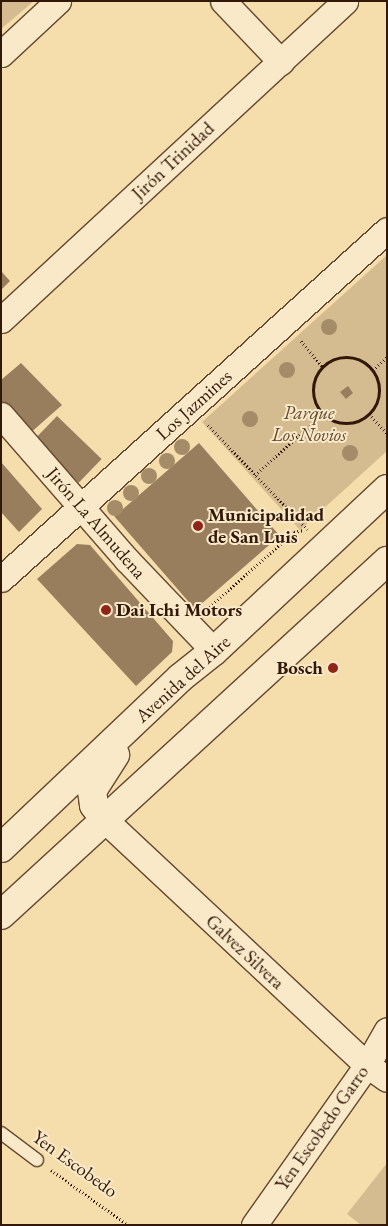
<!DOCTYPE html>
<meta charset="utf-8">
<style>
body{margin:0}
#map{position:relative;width:388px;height:1226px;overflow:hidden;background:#f6ddac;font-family:"EB Garamond",serif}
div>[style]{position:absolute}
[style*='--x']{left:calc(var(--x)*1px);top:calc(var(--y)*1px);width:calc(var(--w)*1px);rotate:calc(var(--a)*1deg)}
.green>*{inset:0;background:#d5bc90}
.building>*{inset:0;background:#987e5d;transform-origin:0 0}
.path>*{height:3px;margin-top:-1.5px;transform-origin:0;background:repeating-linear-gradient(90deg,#321808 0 1px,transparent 0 3.5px)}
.path>.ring{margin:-1.5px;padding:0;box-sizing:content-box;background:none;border:3px solid #321808;border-radius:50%}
.roads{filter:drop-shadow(1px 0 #634931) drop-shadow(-1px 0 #634931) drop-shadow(0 1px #634931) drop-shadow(0 -1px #634931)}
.lane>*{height:12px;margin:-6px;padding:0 6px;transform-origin:6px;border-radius:6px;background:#f9e9c9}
.street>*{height:25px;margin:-12.5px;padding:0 12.5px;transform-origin:12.5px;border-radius:12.5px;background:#f9e9c9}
.secondary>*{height:28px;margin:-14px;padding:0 14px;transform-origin:14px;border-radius:14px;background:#f9e9c9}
.trees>*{width:16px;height:16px;margin:-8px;border-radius:50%;background:#a58c68}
.dots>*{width:14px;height:14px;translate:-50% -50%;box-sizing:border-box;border:2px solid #f9e9c9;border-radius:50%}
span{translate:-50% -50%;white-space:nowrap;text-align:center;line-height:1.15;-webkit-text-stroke:4px #f9e9c9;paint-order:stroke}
.street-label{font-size:19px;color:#321808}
.park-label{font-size:19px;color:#634931;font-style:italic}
.poi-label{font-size:19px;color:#321808;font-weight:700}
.left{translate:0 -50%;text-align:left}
.right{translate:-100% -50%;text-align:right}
.frame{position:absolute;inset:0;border:2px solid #321808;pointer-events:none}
</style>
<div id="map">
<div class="green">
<div style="clip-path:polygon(1px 1px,34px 1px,1px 29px)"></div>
<div style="clip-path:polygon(387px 255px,387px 451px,300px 530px,202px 422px)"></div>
<div style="clip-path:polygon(387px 1163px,387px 1225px,361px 1225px,347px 1214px)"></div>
</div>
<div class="building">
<div style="clip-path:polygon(1px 271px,10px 281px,1px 290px)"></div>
<div style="clip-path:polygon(21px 363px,62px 405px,28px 435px,1px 404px,1px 380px)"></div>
<div style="clip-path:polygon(348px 386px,353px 393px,346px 399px,340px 392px)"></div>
<div style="left:57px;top:416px;width:62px;height:33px;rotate:44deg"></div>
<div style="left:199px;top:443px;width:123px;height:112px;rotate:49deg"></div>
<div style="clip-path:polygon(1px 462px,42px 509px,19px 532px,1px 512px)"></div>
<div style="clip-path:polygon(77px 544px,90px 545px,173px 641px,172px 652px,136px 686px,37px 579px)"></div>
</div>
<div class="path">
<div style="--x:301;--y:341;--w:34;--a:50"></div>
<div class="ring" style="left:313px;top:357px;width:63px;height:63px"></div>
<div style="--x:373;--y:370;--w:19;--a:-43"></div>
<div style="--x:369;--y:414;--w:26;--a:47"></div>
<div style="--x:208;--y:425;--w:144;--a:46.4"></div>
<div style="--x:255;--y:475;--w:91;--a:-41.9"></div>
<div style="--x:207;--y:609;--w:116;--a:-41.5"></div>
<div style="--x:294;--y:532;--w:10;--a:-11"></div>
<div style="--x:51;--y:1170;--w:95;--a:35.5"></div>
</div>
<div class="roads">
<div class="lane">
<div style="--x:1;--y:1133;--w:45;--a:36.9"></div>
</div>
<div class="street">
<div style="--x:223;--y:1;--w:84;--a:46.4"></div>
<div style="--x:1;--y:54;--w:78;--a:-42.9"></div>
<div style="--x:1;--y:320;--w:469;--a:-42.8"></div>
<div style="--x:1;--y:415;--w:192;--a:49"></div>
<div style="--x:127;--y:560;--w:126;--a:46.3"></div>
<div style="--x:1;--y:579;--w:520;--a:-42.12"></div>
<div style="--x:106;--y:821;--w:357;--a:43.1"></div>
<div style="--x:367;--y:1065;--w:24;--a:35"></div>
<div style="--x:254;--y:1225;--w:196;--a:-54.8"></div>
<div style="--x:367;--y:1065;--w:40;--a:-60.3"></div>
</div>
<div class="secondary">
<div style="--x:106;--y:821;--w:20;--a:-127"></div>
<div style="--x:94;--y:805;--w:14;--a:-98"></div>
<div style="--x:92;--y:791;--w:43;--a:-57.4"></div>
<div style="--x:1;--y:848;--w:247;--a:-43.5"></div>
<div style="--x:180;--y:678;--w:43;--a:-38.5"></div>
<div style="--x:214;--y:651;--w:237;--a:-43.1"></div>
<div style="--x:1;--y:915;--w:524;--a:-42.52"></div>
</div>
</div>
<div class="trees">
<div style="left:329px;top:327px"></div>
<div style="left:287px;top:370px"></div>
<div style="left:250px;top:419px"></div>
<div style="left:182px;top:447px"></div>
<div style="left:350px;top:453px"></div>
<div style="left:167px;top:461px"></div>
<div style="left:149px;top:476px"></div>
<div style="left:131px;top:493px"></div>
<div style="left:115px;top:508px"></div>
</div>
<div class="dots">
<div style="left:198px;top:526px;background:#8f2418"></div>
<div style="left:106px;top:610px;background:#8f2418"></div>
<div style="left:333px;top:668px;background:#8f2418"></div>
</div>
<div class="street-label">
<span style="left:173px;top:161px;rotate:-43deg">Jirón Trinidad</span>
<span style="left:194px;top:405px;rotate:-42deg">Los Jazmines</span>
<span style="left:96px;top:523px;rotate:49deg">Jirón La Almudena</span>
<span style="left:183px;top:679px;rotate:-42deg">Avenida del Aire</span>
<span style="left:245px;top:952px;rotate:43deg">Galvez Silvera</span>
<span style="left:322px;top:1128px;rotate:-55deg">Yen Escobedo Garro</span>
<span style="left:75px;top:1164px;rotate:36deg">Yen Escobedo</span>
</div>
<div class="park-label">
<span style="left:309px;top:424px">Parque<br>Los Novios</span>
</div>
<div class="poi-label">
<span class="left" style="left:208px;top:526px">Municipalidad<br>de San Luis</span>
<span class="left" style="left:116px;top:610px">Dai Ichi Motors</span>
<span class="right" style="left:323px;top:668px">Bosch</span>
</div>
<div class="frame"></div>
</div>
